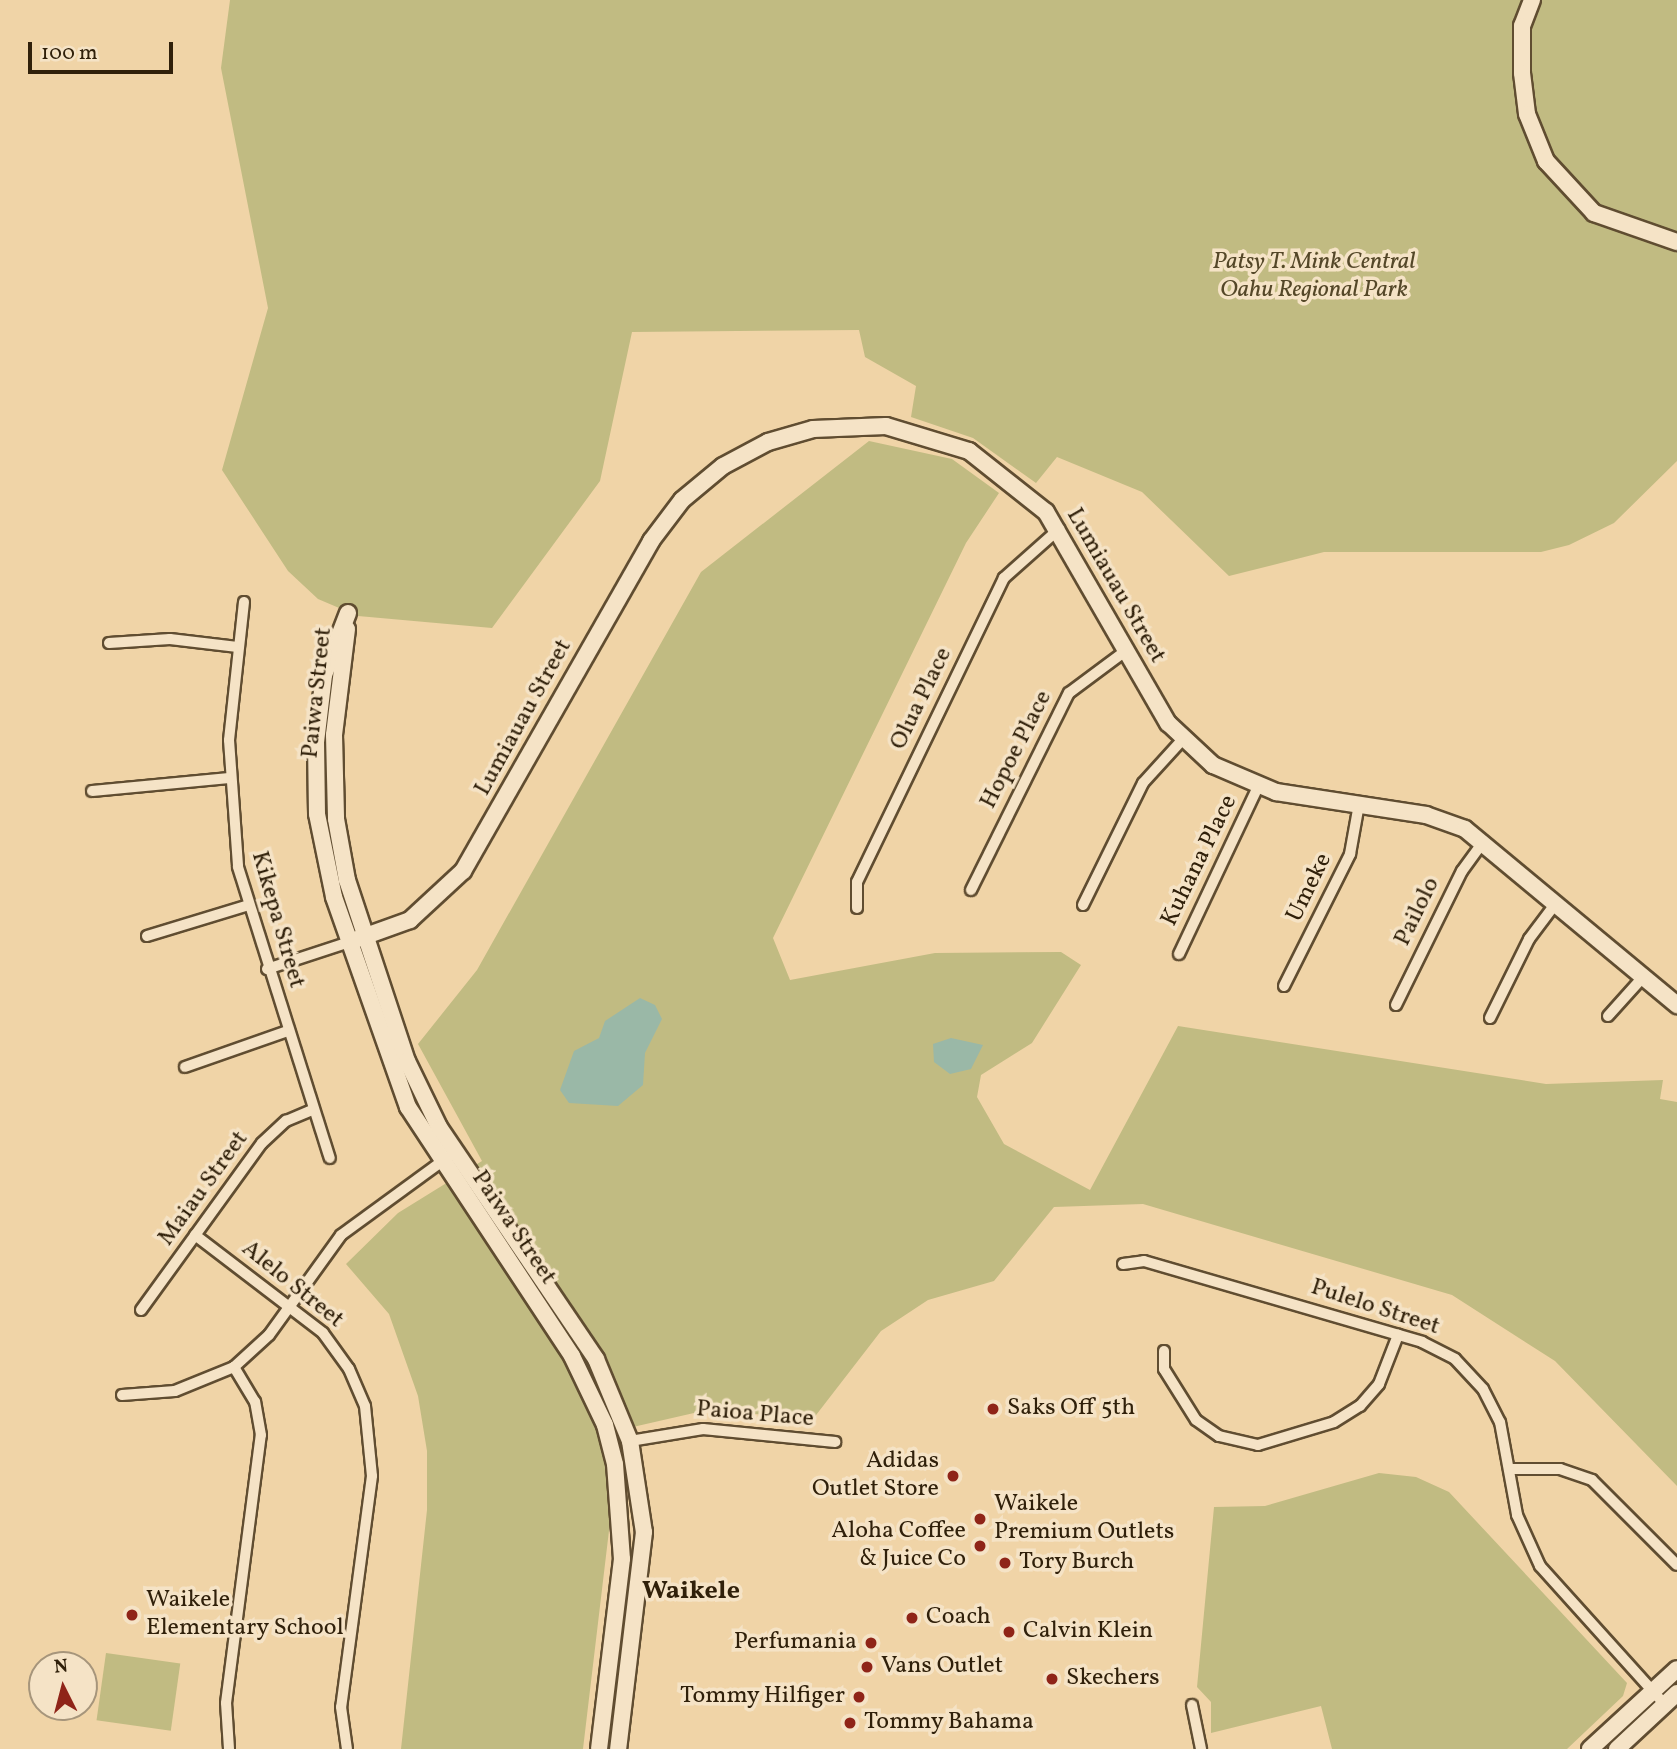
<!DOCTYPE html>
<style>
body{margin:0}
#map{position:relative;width:1677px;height:1749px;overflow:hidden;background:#f0d4a7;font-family:Vollkorn,serif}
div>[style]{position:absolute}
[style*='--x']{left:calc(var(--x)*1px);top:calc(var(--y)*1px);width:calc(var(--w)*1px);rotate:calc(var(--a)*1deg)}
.green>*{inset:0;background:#c1bb82;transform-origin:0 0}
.water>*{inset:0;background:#9ab8a7}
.roads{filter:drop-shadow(2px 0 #604d31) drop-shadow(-2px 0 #604d31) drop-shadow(0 2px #604d31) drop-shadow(0 -2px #604d31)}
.street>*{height:10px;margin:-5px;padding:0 5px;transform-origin:5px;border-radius:5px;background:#f5e3c6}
.secondary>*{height:16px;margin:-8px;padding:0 8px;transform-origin:8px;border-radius:8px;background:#f5e3c6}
.dots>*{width:19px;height:19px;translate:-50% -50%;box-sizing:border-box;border:4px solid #f5e3c6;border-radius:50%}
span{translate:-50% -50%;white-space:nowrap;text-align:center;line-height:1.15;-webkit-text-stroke:7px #f5e3c6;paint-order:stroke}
.park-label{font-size:24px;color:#544728;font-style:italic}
.street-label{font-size:24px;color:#30200a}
.poi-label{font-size:24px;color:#30200a}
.left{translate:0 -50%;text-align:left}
.right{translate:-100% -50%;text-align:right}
.neighbourhood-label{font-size:26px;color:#30200a;font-weight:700}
.north{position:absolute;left:28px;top:1651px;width:70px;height:70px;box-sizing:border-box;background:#f5e3c6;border:2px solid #a6957b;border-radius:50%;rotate:354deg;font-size:19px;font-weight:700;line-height:28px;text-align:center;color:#30200a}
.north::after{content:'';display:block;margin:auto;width:24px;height:32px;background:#8f2418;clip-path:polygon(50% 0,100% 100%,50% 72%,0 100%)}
.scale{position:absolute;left:28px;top:42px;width:145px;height:32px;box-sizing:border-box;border:4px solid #30200a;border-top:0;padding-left:9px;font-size:21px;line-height:24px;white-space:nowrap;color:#30200a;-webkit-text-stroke:5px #f5e3c6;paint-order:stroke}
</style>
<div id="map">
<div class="green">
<div style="clip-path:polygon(230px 0,1677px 0,1677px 461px,1614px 523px,1569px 545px,1541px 552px,1324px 552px,1229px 576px,1142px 492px,1057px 457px,1036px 483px,973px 438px,911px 417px,916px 386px,865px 357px,859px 330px,632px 332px,600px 481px,492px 628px,358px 616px,318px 599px,288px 571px,222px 470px,268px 308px,221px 68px)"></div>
<div style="clip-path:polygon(869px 441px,952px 459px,999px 493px,966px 543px,773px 938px,790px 980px,935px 953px,1061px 952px,1081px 965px,1032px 1043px,981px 1075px,977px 1097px,1004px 1144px,1090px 1190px,1178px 1026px,1546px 1084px,1663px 1080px,1660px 1099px,1677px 1102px,1677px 1486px,1555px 1361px,1452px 1295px,1143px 1204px,1054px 1207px,994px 1281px,928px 1300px,881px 1331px,813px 1419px,707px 1410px,598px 1435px,613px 1497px,583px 1749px,401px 1749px,427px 1510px,427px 1451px,418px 1396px,389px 1314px,346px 1264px,398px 1213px,482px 1161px,418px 1044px,477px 970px,701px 572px)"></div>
<div style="clip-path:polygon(1379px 1473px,1416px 1477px,1449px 1492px,1627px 1683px,1623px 1696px,1567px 1749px,1332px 1749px,1321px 1706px,1211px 1733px,1211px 1702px,1197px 1687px,1214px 1507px,1265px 1506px)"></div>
<div style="left:106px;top:1653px;width:75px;height:68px;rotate:8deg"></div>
</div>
<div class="water">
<div style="clip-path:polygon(640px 998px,655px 1005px,662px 1019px,645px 1053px,643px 1085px,618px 1106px,569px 1103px,560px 1090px,574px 1051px,599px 1038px,605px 1021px)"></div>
<div style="clip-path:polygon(951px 1038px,983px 1045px,971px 1069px,950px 1074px,934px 1062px,933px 1044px)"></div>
</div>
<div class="roads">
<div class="street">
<div style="--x:244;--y:602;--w:139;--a:96.2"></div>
<div style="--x:229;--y:740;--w:127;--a:85.9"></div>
<div style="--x:238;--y:867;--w:305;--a:72.5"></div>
<div style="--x:109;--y:643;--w:61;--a:-3.8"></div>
<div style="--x:170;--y:639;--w:68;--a:6.7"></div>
<div style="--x:92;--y:791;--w:138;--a:-5.4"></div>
<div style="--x:971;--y:890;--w:220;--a:-63.6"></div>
<div style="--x:1069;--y:693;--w:72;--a:-36.6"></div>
<div style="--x:1083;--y:905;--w:136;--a:-63.8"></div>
<div style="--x:1143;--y:783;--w:59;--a:-47.7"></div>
<div style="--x:857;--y:908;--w:26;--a:-90"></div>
<div style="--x:857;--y:882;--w:338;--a:-64.2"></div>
<div style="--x:1004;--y:578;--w:74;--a:-41.7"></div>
<div style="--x:147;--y:936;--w:103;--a:-16.9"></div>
<div style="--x:1179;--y:954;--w:185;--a:-64.7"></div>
<div style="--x:267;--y:969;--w:86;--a:-18.2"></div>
<div style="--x:1284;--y:986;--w:148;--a:-63.4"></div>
<div style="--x:1350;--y:854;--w:51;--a:-79.8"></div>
<div style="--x:1396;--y:1005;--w:149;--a:-63.8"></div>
<div style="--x:1462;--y:871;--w:37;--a:-54"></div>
<div style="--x:1608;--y:1016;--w:52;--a:-48.1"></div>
<div style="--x:1490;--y:1018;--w:88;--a:-63.7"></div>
<div style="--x:1529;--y:939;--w:45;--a:-53.1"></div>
<div style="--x:185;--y:1067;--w:109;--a:-19.3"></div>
<div style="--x:195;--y:1235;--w:161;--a:37.4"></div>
<div style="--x:323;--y:1333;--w:44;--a:54.2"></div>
<div style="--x:349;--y:1369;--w:40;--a:66.6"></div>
<div style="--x:365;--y:1406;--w:70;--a:84.3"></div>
<div style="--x:372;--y:1476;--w:233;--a:97.6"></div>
<div style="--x:341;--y:1707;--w:42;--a:81.9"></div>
<div style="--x:1123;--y:1264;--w:21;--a:-8"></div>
<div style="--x:1144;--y:1261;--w:290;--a:16.2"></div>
<div style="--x:1422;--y:1342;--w:37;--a:27"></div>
<div style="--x:1455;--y:1359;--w:41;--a:47"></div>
<div style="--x:1483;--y:1389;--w:37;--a:63"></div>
<div style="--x:1500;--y:1422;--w:95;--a:79.6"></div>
<div style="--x:1517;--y:1515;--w:56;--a:65.7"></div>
<div style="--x:1540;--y:1566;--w:187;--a:48"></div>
<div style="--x:141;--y:1310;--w:206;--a:-54.1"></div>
<div style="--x:262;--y:1143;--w:33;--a:-43"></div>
<div style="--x:286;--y:1121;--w:30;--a:-23"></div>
<div style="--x:1164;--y:1351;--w:18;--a:90"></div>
<div style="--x:1164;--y:1369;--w:60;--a:57.9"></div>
<div style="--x:1196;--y:1420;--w:28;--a:35"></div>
<div style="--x:1219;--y:1436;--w:40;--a:13"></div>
<div style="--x:1258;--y:1445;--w:79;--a:-16.8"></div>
<div style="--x:1334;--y:1422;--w:31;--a:-32"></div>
<div style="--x:1360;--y:1406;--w:29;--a:-49"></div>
<div style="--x:1379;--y:1384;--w:53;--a:-68.8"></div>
<div style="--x:122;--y:1395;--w:53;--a:-4.3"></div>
<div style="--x:175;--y:1391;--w:64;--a:-22.1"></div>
<div style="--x:234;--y:1367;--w:47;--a:-42.4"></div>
<div style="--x:269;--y:1335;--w:123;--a:-54.2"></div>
<div style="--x:341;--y:1235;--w:132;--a:-36.1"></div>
<div style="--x:630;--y:1441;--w:74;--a:-9.3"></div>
<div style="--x:703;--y:1429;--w:133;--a:5.6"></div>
<div style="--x:1510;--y:1469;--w:50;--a:0"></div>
<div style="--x:1560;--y:1469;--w:34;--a:19"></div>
<div style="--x:1592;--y:1480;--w:120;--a:45"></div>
<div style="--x:1192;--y:1705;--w:45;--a:78.4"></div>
<div style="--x:229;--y:1749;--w:46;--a:-93.7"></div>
<div style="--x:226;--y:1703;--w:270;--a:-82.6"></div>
<div style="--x:261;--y:1435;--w:34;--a:-100"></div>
<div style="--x:255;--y:1402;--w:41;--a:-121"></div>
</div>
<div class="secondary">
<div style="--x:1532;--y:0;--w:28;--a:111"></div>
<div style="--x:1522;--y:26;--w:47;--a:90"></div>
<div style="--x:1522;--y:73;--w:41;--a:83"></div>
<div style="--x:1527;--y:114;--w:51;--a:68"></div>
<div style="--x:1546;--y:161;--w:71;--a:47.3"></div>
<div style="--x:1594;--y:213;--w:88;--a:19.3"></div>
<div style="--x:348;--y:613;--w:66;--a:111.2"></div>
<div style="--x:324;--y:675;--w:67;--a:96.8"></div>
<div style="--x:316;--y:742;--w:72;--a:89.2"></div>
<div style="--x:317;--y:814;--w:85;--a:78.4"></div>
<div style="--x:334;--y:897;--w:223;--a:70.6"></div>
<div style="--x:408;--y:1107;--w:298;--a:56.6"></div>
<div style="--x:572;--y:1356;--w:76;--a:64.4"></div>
<div style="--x:605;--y:1425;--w:40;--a:75.6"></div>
<div style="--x:615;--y:1464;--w:95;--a:85.8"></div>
<div style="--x:622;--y:1559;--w:191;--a:96.9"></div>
<div style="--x:347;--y:629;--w:107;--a:97"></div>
<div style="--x:334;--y:735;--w:84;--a:88.6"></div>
<div style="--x:336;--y:819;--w:62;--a:79.8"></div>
<div style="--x:347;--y:880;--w:191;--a:71.7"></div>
<div style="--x:407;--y:1061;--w:73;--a:64.1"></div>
<div style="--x:439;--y:1127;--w:280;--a:55.9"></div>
<div style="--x:596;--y:1359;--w:89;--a:67.5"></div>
<div style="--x:630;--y:1441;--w:92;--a:81.3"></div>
<div style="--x:644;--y:1532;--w:219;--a:96.8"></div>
<div style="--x:349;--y:942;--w:65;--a:-19.8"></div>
<div style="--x:410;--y:920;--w:72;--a:-42.8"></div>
<div style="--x:463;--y:871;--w:380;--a:-60.3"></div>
<div style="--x:651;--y:541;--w:51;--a:-52.9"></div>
<div style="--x:682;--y:500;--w:53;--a:-39.7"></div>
<div style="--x:723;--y:466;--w:51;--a:-28.1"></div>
<div style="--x:768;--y:442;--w:47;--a:-16.1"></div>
<div style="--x:813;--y:429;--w:73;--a:-2.4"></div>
<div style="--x:886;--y:426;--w:87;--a:16.8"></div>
<div style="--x:969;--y:451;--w:98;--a:38.4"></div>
<div style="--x:1046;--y:512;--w:244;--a:60"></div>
<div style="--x:1168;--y:723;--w:62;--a:43"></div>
<div style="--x:1213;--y:765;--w:69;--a:23.2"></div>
<div style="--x:1276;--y:792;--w:152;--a:8.7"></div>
<div style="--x:1426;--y:815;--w:41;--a:19.7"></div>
<div style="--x:1465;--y:829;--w:276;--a:39.7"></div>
<div style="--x:1590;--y:1749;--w:118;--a:-42.6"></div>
<div style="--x:1617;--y:1749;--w:82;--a:-43"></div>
</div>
</div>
<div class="dots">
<div style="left:993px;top:1409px;background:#8f2418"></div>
<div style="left:953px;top:1476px;background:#8f2418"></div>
<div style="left:980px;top:1519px;background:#8f2418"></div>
<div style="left:980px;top:1546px;background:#8f2418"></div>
<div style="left:1005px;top:1563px;background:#8f2418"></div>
<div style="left:132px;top:1615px;background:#8f2418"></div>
<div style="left:912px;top:1618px;background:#8f2418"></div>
<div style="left:1009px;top:1632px;background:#8f2418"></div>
<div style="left:871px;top:1643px;background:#8f2418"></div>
<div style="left:867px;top:1667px;background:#8f2418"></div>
<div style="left:1052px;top:1679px;background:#8f2418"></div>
<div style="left:859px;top:1697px;background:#8f2418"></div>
<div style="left:850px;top:1723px;background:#8f2418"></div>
</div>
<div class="park-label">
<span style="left:1314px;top:277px">Patsy T. Mink Central<br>Oahu Regional Park</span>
</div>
<div class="street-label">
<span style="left:1115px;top:586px;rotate:60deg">Lumiauau Street</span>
<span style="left:318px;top:693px;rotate:-84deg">Paiwa Street</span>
<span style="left:922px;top:699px;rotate:-64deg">Olua Place</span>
<span style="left:524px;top:718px;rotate:-61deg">Lumiauau Street</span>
<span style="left:1017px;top:750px;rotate:-63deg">Hopoe Place</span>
<span style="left:1200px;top:861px;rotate:-64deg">Kuhana Place</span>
<span style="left:1310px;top:888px;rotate:-64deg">Umeke</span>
<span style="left:1418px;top:912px;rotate:-64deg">Pailolo</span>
<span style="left:277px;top:920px;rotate:74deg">Kikepa Street</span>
<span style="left:204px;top:1189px;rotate:-54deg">Maiau Street</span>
<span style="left:513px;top:1228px;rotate:56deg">Paiwa Street</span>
<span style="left:292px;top:1285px;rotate:39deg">Alelo Street</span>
<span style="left:1375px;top:1308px;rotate:18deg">Pulelo Street</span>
<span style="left:755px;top:1415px;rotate:5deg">Paioa Place</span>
</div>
<div class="poi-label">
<span class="left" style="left:1007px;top:1409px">Saks Off 5th</span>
<span class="right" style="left:939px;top:1476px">Adidas<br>Outlet Store</span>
<span class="left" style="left:994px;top:1519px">Waikele<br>Premium Outlets</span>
<span class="right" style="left:966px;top:1546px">Aloha Coffee<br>&amp; Juice Co</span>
<span class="left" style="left:1019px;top:1563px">Tory Burch</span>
<span class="left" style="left:146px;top:1615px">Waikele<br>Elementary School</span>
<span class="left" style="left:926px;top:1618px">Coach</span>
<span class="left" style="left:1023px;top:1632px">Calvin Klein</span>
<span class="right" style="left:857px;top:1643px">Perfumania</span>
<span class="left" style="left:881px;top:1667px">Vans Outlet</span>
<span class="left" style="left:1066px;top:1679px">Skechers</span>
<span class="right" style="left:845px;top:1697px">Tommy Hilfiger</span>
<span class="left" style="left:864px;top:1723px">Tommy Bahama</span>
</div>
<div class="neighbourhood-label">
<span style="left:691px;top:1592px">Waikele</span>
</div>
<div class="north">N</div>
<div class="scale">100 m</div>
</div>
